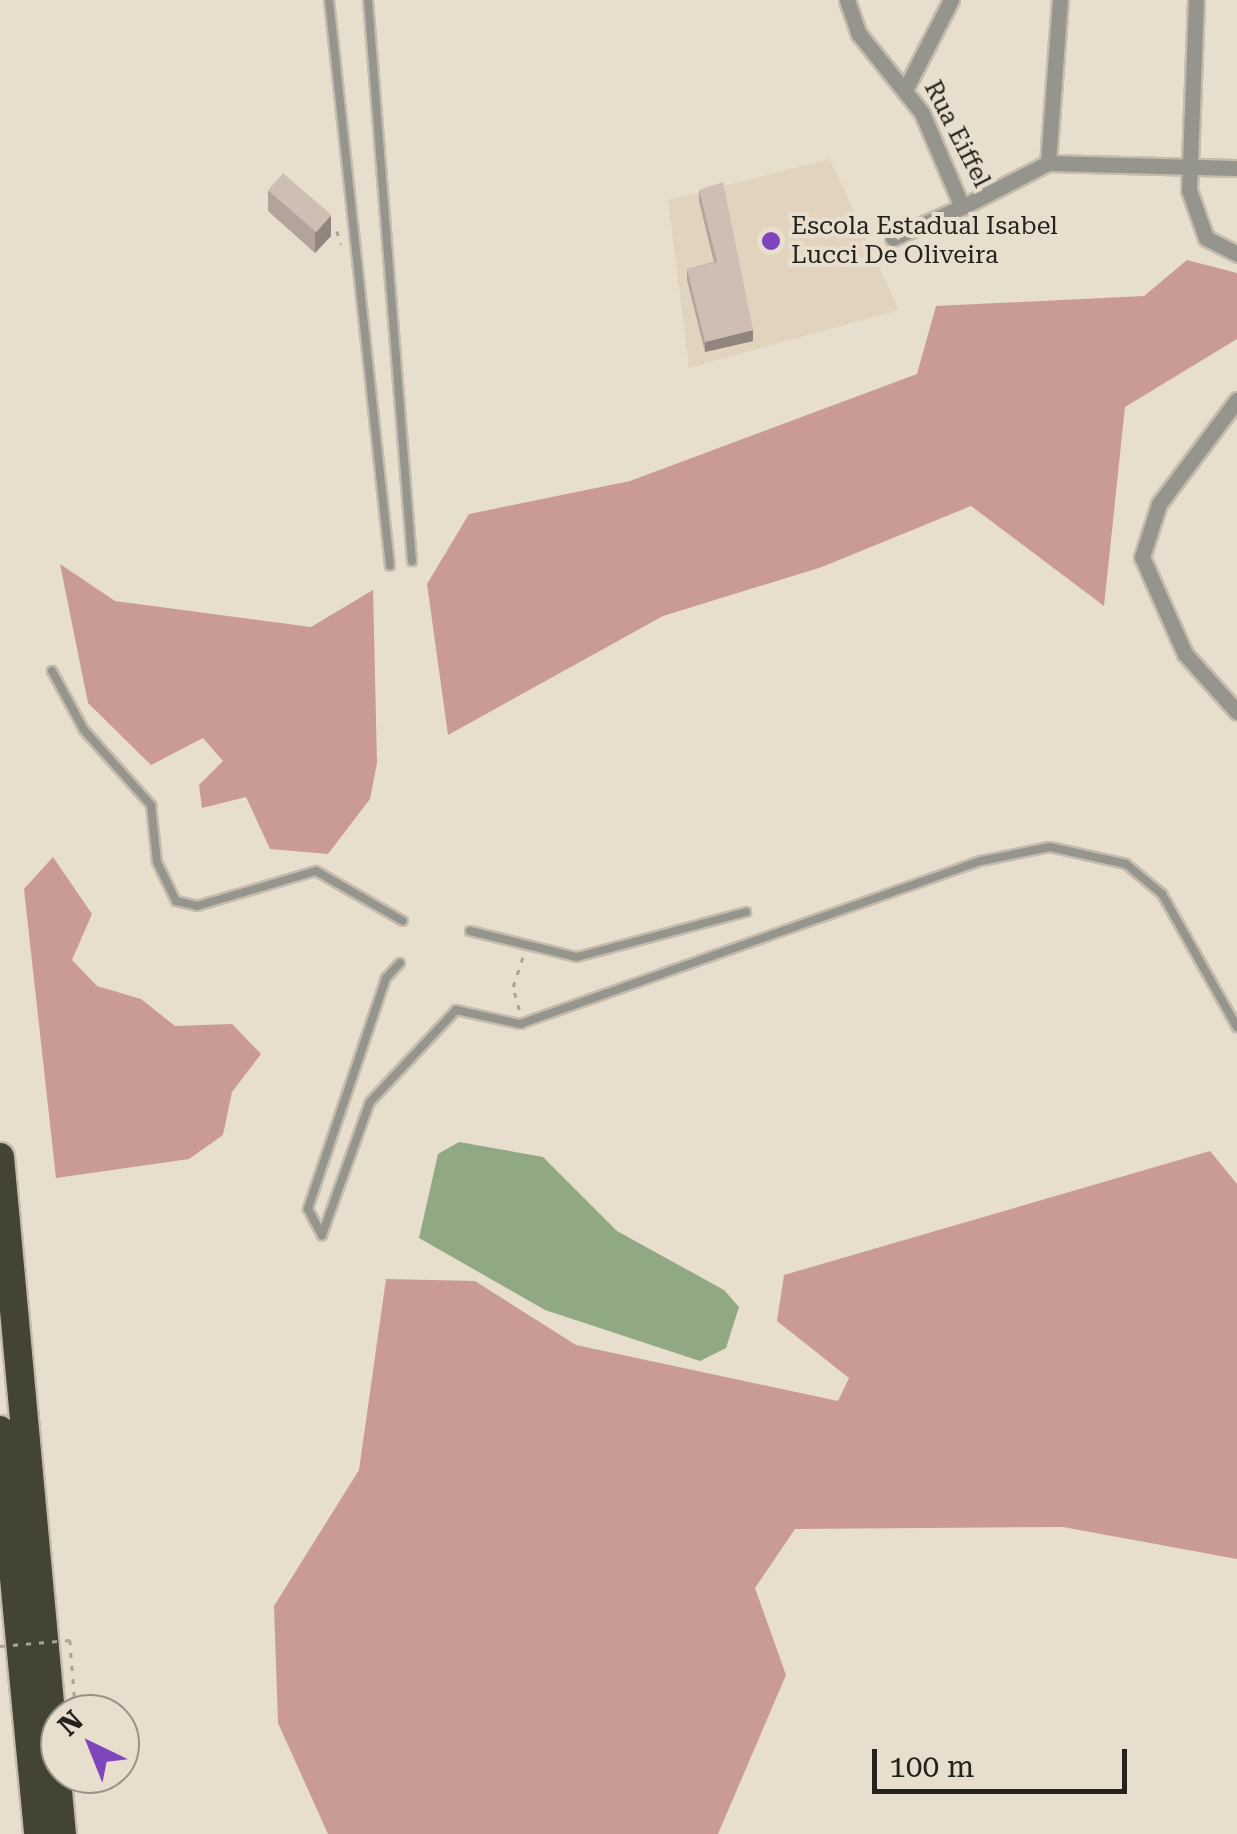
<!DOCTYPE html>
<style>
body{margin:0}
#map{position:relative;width:1237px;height:1834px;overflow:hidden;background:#e8dece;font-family:"Roboto Serif",serif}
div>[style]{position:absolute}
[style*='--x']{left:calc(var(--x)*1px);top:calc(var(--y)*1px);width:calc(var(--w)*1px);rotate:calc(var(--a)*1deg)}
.built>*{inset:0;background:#e1d3bd}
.forest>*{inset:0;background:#ca9a96}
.water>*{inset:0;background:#91a884}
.path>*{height:2.5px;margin-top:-1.25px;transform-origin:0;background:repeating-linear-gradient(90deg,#aba396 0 5px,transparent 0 13px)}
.roads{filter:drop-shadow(2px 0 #c5bcae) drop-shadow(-2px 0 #c5bcae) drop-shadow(0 2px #c5bcae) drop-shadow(0 -2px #c5bcae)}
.service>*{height:8px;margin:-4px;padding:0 4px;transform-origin:4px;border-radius:4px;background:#95958e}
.minor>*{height:15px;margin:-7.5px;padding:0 7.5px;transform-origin:7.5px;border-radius:7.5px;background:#95958e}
.motorway>*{height:28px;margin:-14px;padding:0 14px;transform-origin:14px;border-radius:14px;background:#444435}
.path-bridge>*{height:2.5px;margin-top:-1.25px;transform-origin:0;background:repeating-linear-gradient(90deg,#aba396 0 5px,transparent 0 13px)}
.wall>*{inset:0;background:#b2a39b}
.shaded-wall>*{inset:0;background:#91857e}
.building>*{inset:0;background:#cfbeb4;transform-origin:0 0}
.dots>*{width:28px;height:28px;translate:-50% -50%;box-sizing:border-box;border:5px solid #e8dece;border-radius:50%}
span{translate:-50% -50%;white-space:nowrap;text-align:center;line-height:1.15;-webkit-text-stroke:8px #e8dece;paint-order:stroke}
.street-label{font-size:25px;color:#25211c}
.poi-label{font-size:25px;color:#25211c}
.left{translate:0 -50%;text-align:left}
.north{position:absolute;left:40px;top:1694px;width:100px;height:100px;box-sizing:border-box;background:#e8dece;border:2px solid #9a9287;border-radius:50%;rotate:317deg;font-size:28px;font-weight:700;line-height:40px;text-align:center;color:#25211c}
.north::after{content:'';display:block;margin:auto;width:35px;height:45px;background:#7e45bc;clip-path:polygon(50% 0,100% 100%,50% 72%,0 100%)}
.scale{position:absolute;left:872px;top:1749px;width:255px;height:45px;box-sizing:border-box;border:5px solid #25211c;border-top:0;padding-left:12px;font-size:30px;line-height:35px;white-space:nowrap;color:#25211c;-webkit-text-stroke:8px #e8dece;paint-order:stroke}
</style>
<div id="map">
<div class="built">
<div style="clip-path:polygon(830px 159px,899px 310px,689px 368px,668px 200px)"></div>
</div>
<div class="forest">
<div style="clip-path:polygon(1187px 260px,1237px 273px,1237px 339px,1125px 407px,1104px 606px,971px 506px,822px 567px,663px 616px,448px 735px,427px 584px,469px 514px,630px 481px,917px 374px,936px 306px,1144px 296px)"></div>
<div style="clip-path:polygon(60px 564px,115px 601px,311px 627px,373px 590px,377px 763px,370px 799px,328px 854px,270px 849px,246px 797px,202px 808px,199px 785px,223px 761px,203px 738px,151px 765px,88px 703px)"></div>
<div style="clip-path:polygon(53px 857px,92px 914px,72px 960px,97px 986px,141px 999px,175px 1026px,232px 1024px,261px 1054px,232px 1092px,223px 1135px,189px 1159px,56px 1178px,24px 889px)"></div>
<div style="clip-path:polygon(1210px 1151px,1237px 1184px,1237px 1559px,1063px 1527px,795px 1529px,755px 1588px,786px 1675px,718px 1834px,328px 1834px,278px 1723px,274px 1606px,359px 1470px,386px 1279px,475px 1281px,576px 1345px,838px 1401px,849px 1378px,777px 1321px,784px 1275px)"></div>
</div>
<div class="water">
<div style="clip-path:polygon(459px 1142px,543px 1157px,617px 1231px,724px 1290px,739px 1307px,726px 1348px,700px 1361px,545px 1310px,419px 1238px,438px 1154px)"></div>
</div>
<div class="path">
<div style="--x:337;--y:231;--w:14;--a:73"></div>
<div style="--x:519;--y:1010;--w:24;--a:-105"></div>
<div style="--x:513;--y:987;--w:32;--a:-72"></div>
<div style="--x:70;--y:1640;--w:74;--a:85.4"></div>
</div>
<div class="roads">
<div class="service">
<div style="--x:329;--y:0;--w:569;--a:83.85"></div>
<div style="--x:368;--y:0;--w:563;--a:85.52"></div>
<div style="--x:52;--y:671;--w:67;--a:61.5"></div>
<div style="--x:84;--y:730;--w:101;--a:48.2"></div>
<div style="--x:151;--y:805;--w:57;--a:84"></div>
<div style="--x:157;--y:862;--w:43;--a:64"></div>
<div style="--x:176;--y:901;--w:22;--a:13"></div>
<div style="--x:197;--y:906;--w:124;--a:-16.4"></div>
<div style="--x:316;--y:871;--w:100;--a:29.9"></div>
<div style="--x:470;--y:931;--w:110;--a:13.7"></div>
<div style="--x:577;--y:957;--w:175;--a:-14.9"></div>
<div style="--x:400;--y:963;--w:21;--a:133"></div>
<div style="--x:386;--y:978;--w:244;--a:108.7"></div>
<div style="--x:308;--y:1209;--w:30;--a:62"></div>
<div style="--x:322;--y:1235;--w:141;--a:-70.2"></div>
<div style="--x:370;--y:1102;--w:126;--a:-46.9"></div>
<div style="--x:456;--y:1010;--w:66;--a:12.3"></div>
<div style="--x:520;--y:1024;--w:489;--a:-19.5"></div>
<div style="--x:981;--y:861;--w:70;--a:-11.5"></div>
<div style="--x:1050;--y:847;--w:78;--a:12.6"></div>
<div style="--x:1126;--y:864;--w:47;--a:39.8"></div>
<div style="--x:1162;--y:894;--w:153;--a:60.6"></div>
</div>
<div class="minor">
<div style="--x:847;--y:0;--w:36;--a:71"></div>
<div style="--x:859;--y:34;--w:101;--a:51.4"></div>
<div style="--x:922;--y:113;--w:102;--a:66.9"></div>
<div style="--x:962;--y:207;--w:97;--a:-27.1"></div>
<div style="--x:1048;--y:163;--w:189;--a:1.5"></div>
<div style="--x:1196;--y:0;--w:190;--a:92.1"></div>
<div style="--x:1189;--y:190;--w:51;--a:70.5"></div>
<div style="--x:1206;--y:238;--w:35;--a:27"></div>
<div style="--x:906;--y:88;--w:99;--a:-62.9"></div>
<div style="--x:1048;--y:163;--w:163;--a:-85.8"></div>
<div style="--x:893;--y:238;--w:76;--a:-24.2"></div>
<div style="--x:1237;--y:400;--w:130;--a:126.9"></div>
<div style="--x:1159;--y:504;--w:56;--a:107.8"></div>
<div style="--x:1142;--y:557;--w:106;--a:66.1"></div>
<div style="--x:1185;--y:654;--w:78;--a:48.1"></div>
</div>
<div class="motorway">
<div style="--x:0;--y:1157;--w:680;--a:84.77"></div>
<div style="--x:0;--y:1430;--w:406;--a:84.6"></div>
</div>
</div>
<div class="path-bridge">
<div style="--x:0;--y:1646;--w:70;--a:-4.9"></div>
</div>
<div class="wall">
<div style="clip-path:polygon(268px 190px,331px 236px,315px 253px,268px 211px)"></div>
<div style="clip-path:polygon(699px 190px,753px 341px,705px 352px,687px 280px,687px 269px,714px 262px,699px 201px)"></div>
</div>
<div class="shaded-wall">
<div style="clip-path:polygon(331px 215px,331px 236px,315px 253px,315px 232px)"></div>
<div style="clip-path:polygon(753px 330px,753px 341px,705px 352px,705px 342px)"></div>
</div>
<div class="building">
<div style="left:283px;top:173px;width:64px;height:23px;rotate:41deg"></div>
<div style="clip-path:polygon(723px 182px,753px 330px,705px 342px,687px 269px,717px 262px,699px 190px)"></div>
</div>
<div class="dots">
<div style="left:771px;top:241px;background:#7e45bc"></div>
</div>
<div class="street-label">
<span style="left:957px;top:134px;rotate:63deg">Rua Eiffel</span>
</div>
<div class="poi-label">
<span class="left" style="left:791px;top:241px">Escola Estadual Isabel<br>Lucci De Oliveira</span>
</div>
<div class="north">N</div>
<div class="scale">100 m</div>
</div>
